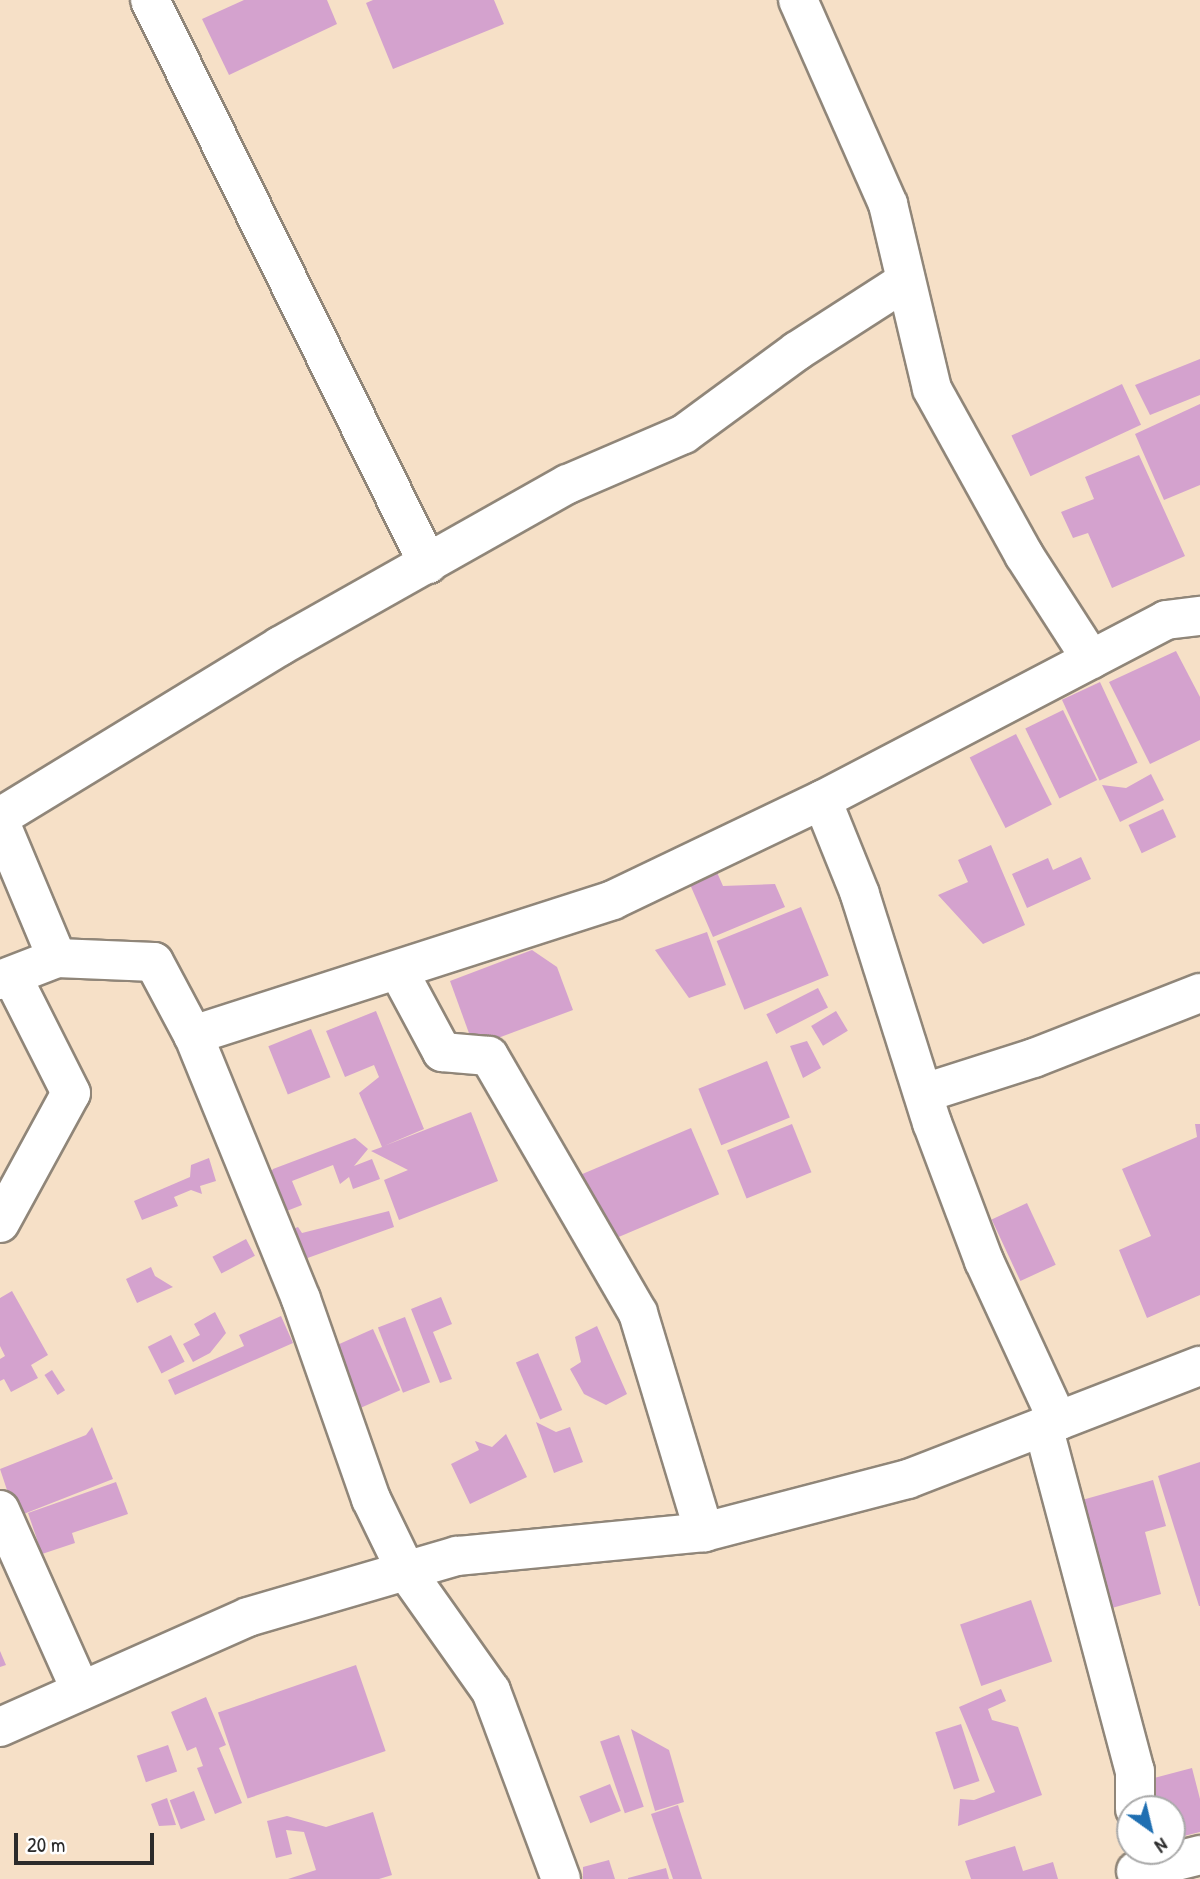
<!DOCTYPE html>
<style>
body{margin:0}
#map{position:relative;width:1200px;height:1879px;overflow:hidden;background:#f6e0c7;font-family:"Patrick Hand",sans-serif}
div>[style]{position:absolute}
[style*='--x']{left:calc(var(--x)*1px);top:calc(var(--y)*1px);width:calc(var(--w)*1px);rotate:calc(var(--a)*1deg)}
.building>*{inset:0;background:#d4a2ce;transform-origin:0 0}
.roads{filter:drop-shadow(2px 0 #908679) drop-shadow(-2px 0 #908679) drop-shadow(0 2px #908679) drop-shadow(0 -2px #908679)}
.minor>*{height:38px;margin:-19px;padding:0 19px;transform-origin:19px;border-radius:19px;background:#fff}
span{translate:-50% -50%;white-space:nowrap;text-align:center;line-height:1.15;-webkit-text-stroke:6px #fff;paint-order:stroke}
.north{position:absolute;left:1116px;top:1795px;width:70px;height:70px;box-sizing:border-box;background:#fff;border:2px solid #aaa;border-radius:50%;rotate:146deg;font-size:19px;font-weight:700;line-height:28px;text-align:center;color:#2b2b2b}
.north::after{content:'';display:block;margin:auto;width:24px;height:32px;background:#1f6fb2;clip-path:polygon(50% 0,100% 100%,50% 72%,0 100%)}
.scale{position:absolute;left:14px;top:1833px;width:140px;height:32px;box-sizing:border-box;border:4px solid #2b2b2b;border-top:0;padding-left:9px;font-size:21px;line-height:24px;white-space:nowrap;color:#2b2b2b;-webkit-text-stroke:5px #fff;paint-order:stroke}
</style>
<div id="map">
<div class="building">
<div style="clip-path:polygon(244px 0,327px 0,337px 24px,229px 75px,202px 19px)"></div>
<div style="clip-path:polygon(373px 0,494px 0,504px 24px,393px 69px,366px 3px)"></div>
<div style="clip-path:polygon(1200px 359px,1200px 395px,1150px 415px,1135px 385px)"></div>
<div style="left:1122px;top:384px;width:45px;height:122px;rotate:65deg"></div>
<div style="clip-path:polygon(1200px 404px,1200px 485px,1164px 500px,1135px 434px)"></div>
<div style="clip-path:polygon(1139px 455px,1185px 556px,1112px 588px,1088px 533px,1073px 538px,1061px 512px,1094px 499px,1085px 477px)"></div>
<div style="clip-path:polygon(1176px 651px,1200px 697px,1200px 740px,1150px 764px,1109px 682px)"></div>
<div style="left:1100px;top:682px;width:89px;height:42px;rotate:65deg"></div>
<div style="left:1063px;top:710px;width:78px;height:42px;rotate:64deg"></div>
<div style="left:1016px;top:734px;width:79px;height:52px;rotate:63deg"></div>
<div style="clip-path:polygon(1151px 774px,1164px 800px,1120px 822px,1102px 785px,1126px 788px)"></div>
<div style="left:1163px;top:809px;width:31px;height:38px;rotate:65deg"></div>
<div style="clip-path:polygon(991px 845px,1025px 925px,983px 944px,938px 895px,968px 882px,958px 860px)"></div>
<div style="clip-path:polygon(1081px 857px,1091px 879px,1027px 908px,1012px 874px,1048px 858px,1053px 870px)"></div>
<div style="clip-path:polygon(712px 861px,723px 886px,775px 884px,785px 907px,713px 937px,685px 873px)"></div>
<div style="left:801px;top:907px;width:74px;height:91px;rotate:68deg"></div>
<div style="clip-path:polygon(707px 932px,726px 985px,689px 998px,655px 950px)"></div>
<div style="clip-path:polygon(532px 950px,557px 967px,573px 1010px,474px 1047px,450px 981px)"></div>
<div style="left:818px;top:988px;width:22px;height:58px;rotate:63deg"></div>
<div style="clip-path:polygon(376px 1011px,424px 1129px,384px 1146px,471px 1112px,498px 1181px,399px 1220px,384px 1180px,408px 1170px,371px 1151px,382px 1147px,359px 1093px,379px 1077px,374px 1065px,345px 1077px,326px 1031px)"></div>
<div style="left:836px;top:1011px;width:23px;height:29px;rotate:59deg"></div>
<div style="left:311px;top:1029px;width:52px;height:46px;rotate:68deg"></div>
<div style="clip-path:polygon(807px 1041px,821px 1068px,803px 1078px,790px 1046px)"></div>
<div style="left:767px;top:1061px;width:61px;height:74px;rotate:68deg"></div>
<div style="left:792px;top:1124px;width:52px;height:70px;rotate:68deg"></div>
<div style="clip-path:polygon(1195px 1124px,1200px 1124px,1200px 1295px,1147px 1318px,1119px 1250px,1151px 1236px,1122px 1169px,1197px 1137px)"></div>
<div style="left:691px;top:1128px;width:72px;height:127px;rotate:67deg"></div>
<div style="clip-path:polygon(355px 1138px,368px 1149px,354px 1166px,372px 1159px,380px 1179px,353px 1189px,349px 1177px,340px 1184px,333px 1165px,292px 1181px,302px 1205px,279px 1214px,266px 1180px,273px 1169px)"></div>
<div style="clip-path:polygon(209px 1158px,216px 1181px,200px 1186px,202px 1194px,191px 1190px,174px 1197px,178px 1206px,142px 1220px,134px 1201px,190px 1177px,191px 1165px)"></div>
<div style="left:1027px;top:1203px;width:68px;height:39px;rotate:65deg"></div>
<div style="clip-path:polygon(389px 1211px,394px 1227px,302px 1260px,290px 1230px,298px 1227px,302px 1233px)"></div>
<div style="left:246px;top:1239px;width:19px;height:38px;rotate:62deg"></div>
<div style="clip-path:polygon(151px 1267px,155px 1276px,173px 1287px,137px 1303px,126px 1279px)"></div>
<div style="clip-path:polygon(12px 1291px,48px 1355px,31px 1365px,38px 1378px,11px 1392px,4px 1379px,0 1381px,0 1359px,5px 1356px,0 1346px,0 1298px)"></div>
<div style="clip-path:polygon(441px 1297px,452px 1324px,433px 1332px,452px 1379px,440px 1383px,411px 1309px)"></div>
<div style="clip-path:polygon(215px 1312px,226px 1333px,210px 1353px,193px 1362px,183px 1344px,200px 1335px,194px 1324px)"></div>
<div style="clip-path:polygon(281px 1316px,293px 1343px,175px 1395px,168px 1380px,244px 1346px,239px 1335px)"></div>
<div style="left:405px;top:1317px;width:70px;height:29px;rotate:69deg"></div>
<div style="clip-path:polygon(597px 1326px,627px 1394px,606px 1405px,584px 1394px,570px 1369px,581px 1362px,575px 1337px)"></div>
<div style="left:373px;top:1329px;width:67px;height:43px;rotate:66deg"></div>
<div style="left:171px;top:1335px;width:30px;height:26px;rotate:63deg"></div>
<div style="left:538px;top:1353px;width:62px;height:24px;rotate:67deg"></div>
<div style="left:52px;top:1370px;width:24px;height:9px;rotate:57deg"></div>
<div style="clip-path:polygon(536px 1422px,556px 1432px,570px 1427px,583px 1462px,554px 1473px)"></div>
<div style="clip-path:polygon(92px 1427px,113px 1479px,16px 1517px,0 1469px,86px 1435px)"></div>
<div style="clip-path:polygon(506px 1434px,527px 1477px,470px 1504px,451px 1464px,479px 1450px,475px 1441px,492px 1447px)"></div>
<div style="clip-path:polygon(1200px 1462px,1200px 1606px,1199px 1606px,1158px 1476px)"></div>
<div style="clip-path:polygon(1153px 1480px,1166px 1526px,1145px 1532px,1161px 1594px,1105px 1610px,1075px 1502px)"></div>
<div style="clip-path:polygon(116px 1482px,128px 1514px,72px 1533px,75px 1543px,42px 1554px,28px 1513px)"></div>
<div style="left:1031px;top:1600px;width:65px;height:75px;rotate:71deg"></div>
<div style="clip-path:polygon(0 1651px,6px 1665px,0 1667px)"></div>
<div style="left:356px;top:1665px;width:91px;height:146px;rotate:71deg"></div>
<div style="clip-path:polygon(1001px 1689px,1006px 1701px,988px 1709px,992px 1720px,1018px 1727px,1042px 1795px,958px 1826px,960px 1799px,974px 1800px,995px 1792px,959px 1707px)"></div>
<div style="clip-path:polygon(206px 1697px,226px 1745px,219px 1748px,242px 1803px,215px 1814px,197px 1768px,203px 1766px,196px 1747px,187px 1751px,171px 1712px)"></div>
<div style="left:961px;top:1724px;width:60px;height:27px;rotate:72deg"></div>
<div style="clip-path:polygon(631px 1729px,669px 1750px,684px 1802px,655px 1811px)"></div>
<div style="left:619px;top:1735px;width:76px;height:20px;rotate:71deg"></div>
<div style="left:168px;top:1745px;width:28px;height:33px;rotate:71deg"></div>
<div style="clip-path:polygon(1192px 1768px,1200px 1799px,1200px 1832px,1172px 1839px,1172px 1809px,1146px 1809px,1139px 1782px)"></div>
<div style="left:610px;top:1784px;width:29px;height:33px;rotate:68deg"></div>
<div style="left:194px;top:1791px;width:31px;height:26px;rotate:69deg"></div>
<div style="clip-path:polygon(167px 1798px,176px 1825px,159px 1826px,151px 1804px)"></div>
<div style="clip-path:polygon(678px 1805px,702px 1879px,673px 1879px,651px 1814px)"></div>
<div style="clip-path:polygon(373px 1812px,392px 1875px,379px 1879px,288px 1879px,316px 1870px,304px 1832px,286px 1830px,292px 1854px,276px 1858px,267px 1821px,287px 1816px,326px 1827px)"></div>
<div style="clip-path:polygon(1015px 1846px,1023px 1871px,1053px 1862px,1058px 1879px,971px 1879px,965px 1861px)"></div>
<div style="clip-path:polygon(609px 1860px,615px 1879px,583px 1879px,583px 1867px)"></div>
<div style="clip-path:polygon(666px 1868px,669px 1879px,628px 1879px,628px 1878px)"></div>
</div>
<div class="roads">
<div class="minor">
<div style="--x:150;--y:0;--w:629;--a:63.76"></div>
<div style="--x:798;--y:0;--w:223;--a:66.2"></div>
<div style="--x:888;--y:204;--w:190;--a:76.6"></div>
<div style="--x:932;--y:389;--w:190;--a:61"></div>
<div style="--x:1024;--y:555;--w:124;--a:57.2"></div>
<div style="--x:0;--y:817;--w:328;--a:-31.4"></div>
<div style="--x:280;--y:646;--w:330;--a:-29.4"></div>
<div style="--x:568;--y:484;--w:126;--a:-23.3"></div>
<div style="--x:684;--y:434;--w:140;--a:-36.3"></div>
<div style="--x:797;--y:351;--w:127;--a:-32.8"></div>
<div style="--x:0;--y:822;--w:147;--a:67.3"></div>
<div style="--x:57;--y:958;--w:61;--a:158.9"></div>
<div style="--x:57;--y:958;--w:97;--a:2.4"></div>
<div style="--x:154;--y:962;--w:83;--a:61.9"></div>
<div style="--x:399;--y:972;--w:91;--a:61.7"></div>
<div style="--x:442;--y:1052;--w:47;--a:4.9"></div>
<div style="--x:489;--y:1056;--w:297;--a:59.9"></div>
<div style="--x:638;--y:1313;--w:229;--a:73.2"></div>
<div style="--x:924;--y:1093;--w:115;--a:-17.7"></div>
<div style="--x:1034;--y:1058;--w:178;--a:-21.4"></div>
<div style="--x:0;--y:1223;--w:148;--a:-61.4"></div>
<div style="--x:71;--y:1093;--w:131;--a:-116.8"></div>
<div style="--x:1058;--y:1421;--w:176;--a:-114.8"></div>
<div style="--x:984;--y:1261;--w:147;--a:-110.6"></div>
<div style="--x:932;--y:1123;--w:240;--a:-107.5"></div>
<div style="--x:860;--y:894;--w:101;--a:-112"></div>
<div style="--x:822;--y:800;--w:388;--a:-27.6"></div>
<div style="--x:1166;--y:620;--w:34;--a:-7"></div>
<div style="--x:1043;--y:1426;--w:357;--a:75.1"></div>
<div style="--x:1135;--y:1771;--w:38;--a:90"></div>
<div style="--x:0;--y:1510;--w:198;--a:65.9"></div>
<div style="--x:0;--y:1727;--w:271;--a:-23.9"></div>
<div style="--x:248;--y:1617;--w:218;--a:-16.3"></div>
<div style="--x:457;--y:1556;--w:248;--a:-5.5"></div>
<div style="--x:704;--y:1532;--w:211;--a:-14.6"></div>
<div style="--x:908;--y:1479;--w:313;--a:-21.2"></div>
<div style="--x:1136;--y:1871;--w:66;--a:-14"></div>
<div style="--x:561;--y:1879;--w:201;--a:-110.4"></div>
<div style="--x:491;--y:1691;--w:147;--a:-125.3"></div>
<div style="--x:406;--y:1571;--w:80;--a:-115.9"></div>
<div style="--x:371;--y:1499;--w:212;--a:-109.3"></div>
<div style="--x:301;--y:1299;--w:285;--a:-112.2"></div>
<div style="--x:193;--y:1035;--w:441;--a:-17.8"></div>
<div style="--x:613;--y:900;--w:232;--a:-25.6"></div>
</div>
</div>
<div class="north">N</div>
<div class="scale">20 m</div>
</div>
